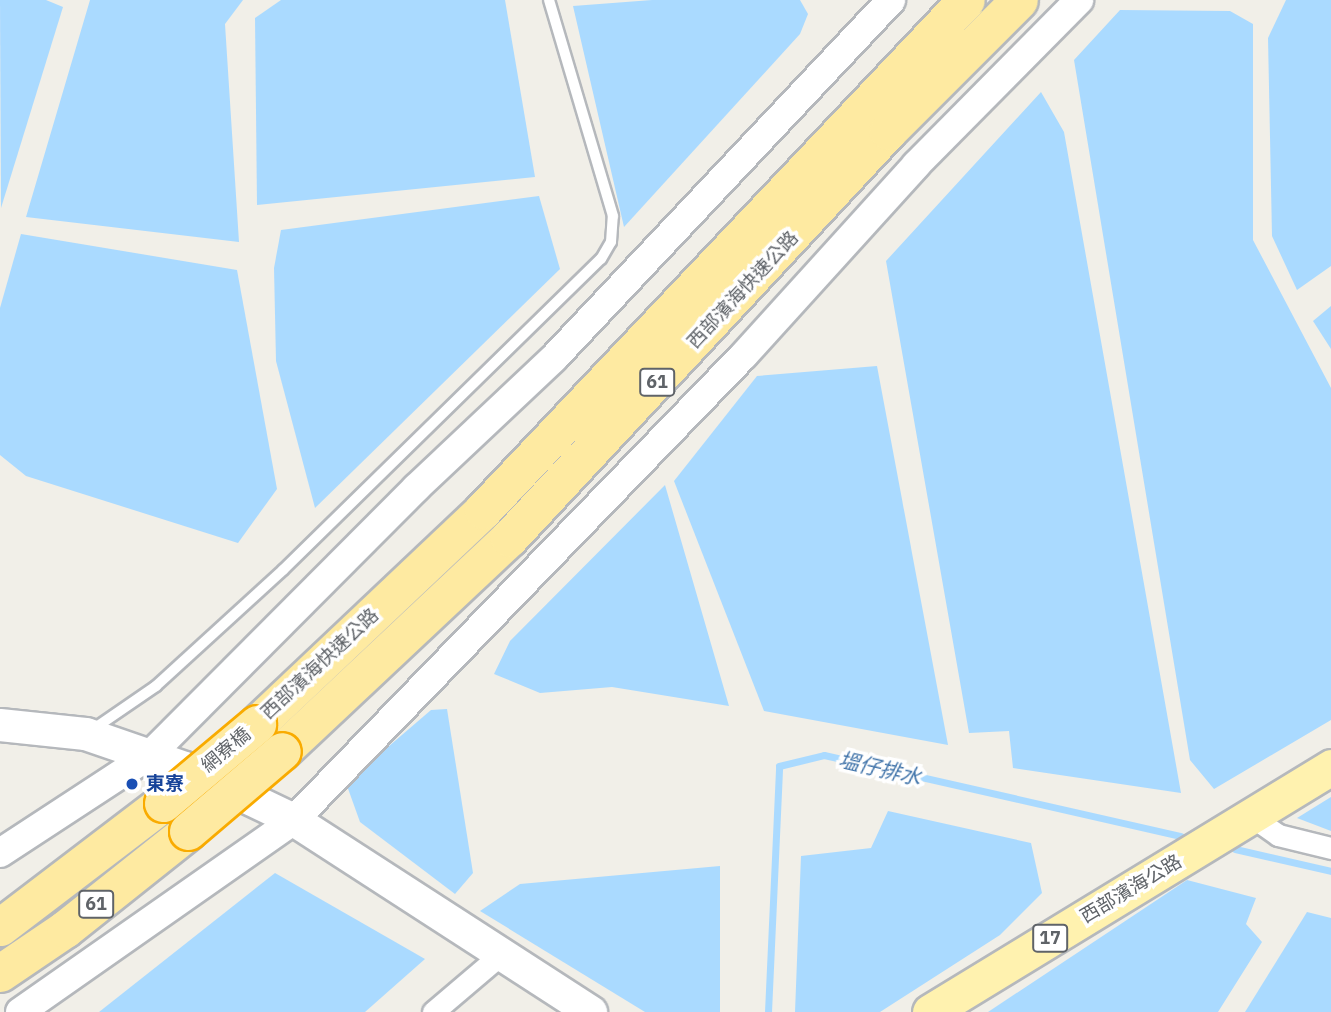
<!DOCTYPE html>
<meta charset="utf-8">
<style>
body{margin:0}
#map{position:relative;width:1331px;height:1012px;overflow:hidden;background:#f1efe8;font-family:"IBM Plex Sans","Noto Sans TC",sans-serif}
div>[style]{position:absolute}
[style*='--x']{left:calc(var(--x)*1px);top:calc(var(--y)*1px);width:calc(var(--w)*1px);rotate:calc(var(--a)*1deg)}
.water>*{inset:0;background:#aadaff}
.stream>*{height:7px;margin:-3.5px;padding:0 3.5px;transform-origin:3.5px;border-radius:3.5px;background:#aadaff}
.roads{filter:drop-shadow(2px 0 #b5b8bc) drop-shadow(-2px 0 #b5b8bc) drop-shadow(0 2px #b5b8bc) drop-shadow(0 -2px #b5b8bc)}
.service>*{height:10px;margin:-5px;padding:0 5px;transform-origin:5px;border-radius:5px;background:#fff}
.minor>*{height:21px;margin:-10.5px;padding:0 10.5px;transform-origin:10.5px;border-radius:10.5px;background:#fff}
.tertiary>*{height:28px;margin:-14px;padding:0 14px;transform-origin:14px;border-radius:14px;background:#fff}
.secondary>*{height:32px;margin:-16px;padding:0 16px;transform-origin:16px;border-radius:16px;background:#fff}
.primary>*{height:35px;margin:-17.5px;padding:0 17.5px;transform-origin:17.5px;border-radius:17.5px;background:#fff2af}
.trunk>*{height:37px;margin:-18.5px;padding:0 18.5px;transform-origin:18.5px;border-radius:18.5px;background:#feeaa1}
.bridges{filter:drop-shadow(2px 0 #f9ab00) drop-shadow(-2px 0 #f9ab00) drop-shadow(0 2px #f9ab00) drop-shadow(0 -2px #f9ab00)}
.trunk-bridge>*{height:37px;margin:-18.5px;padding:0 18.5px;transform-origin:18.5px;border-radius:18.5px;background:#feeaa1}
.dots>*{width:19px;height:19px;translate:-50% -50%;box-sizing:border-box;border:4px solid #fff;border-radius:50%}
span{translate:-50% -50%;white-space:nowrap;text-align:center;line-height:1.15;-webkit-text-stroke:7px #fff;paint-order:stroke}
.shield-label span{padding:2px 5px;background:#fff;border:2px solid;border-radius:5px;-webkit-text-stroke-width:0}
.shield-label{font-size:18px;color:#5f6368;font-weight:700}
.street-label{font-size:19px;color:#5f6368}
.transit-label{font-size:19px;color:#164399;font-weight:700}
.left{translate:0 -50%;text-align:left}
.water-label{font-size:21px;color:#4174aa;font-style:italic}
</style>
<div id="map">
<div class="water">
<div style="clip-path:polygon(0 0,46px 0,63px 7px,1px 208px)"></div>
<div style="clip-path:polygon(90px 0,243px 0,225px 24px,239px 242px,26px 217px)"></div>
<div style="clip-path:polygon(281px 0,505px 0,535px 177px,257px 205px,255px 18px)"></div>
<div style="clip-path:polygon(652px 0,800px 0,808px 14px,800px 34px,624px 227px,573px 6px)"></div>
<div style="clip-path:polygon(1286px 0,1331px 0,1331px 266px,1297px 290px,1272px 236px,1268px 38px)"></div>
<div style="clip-path:polygon(1120px 10px,1230px 11px,1253px 24px,1253px 240px,1331px 388px,1331px 720px,1214px 789px,1190px 760px,1074px 60px)"></div>
<div style="clip-path:polygon(1041px 92px,1064px 132px,1181px 793px,1013px 768px,1009px 731px,969px 733px,886px 261px)"></div>
<div style="clip-path:polygon(539px 196px,560px 269px,315px 508px,276px 361px,274px 268px,281px 230px)"></div>
<div style="clip-path:polygon(21px 234px,237px 270px,277px 489px,238px 543px,26px 476px,0 455px,0 308px)"></div>
<div style="clip-path:polygon(1331px 306px,1331px 349px,1313px 321px)"></div>
<div style="clip-path:polygon(877px 366px,948px 745px,764px 711px,674px 481px,757px 376px)"></div>
<div style="clip-path:polygon(665px 485px,729px 706px,612px 687px,540px 693px,494px 674px,510px 641px)"></div>
<div style="clip-path:polygon(447px 709px,473px 873px,455px 894px,360px 822px,346px 783px,431px 710px)"></div>
<div style="clip-path:polygon(1331px 797px,1331px 831px,1297px 818px)"></div>
<div style="clip-path:polygon(888px 811px,1031px 843px,1042px 893px,1000px 935px,880px 1012px,795px 1012px,801px 856px,871px 848px)"></div>
<div style="clip-path:polygon(720px 866px,720px 1012px,645px 1012px,480px 911px,520px 884px)"></div>
<div style="clip-path:polygon(275px 873px,425px 959px,365px 1012px,99px 1012px)"></div>
<div style="clip-path:polygon(1187px 880px,1256px 898px,1246px 924px,1262px 942px,1218px 1012px,988px 1012px)"></div>
<div style="clip-path:polygon(1307px 912px,1331px 918px,1331px 1012px,1245px 1012px)"></div>
</div>
<div class="stream">
<div style="--x:1235;--y:849;--w:98;--a:12.9"></div>
<div style="--x:768;--y:1012;--w:246;--a:-87.4"></div>
<div style="--x:779;--y:766;--w:46;--a:-13.7"></div>
<div style="--x:824;--y:755;--w:366;--a:12.8"></div>
</div>
<div class="roads">
<div class="service">
<div style="--x:92;--y:730;--w:78;--a:-34.5"></div>
<div style="--x:156;--y:686;--w:172;--a:-42.4"></div>
<div style="--x:283;--y:570;--w:445;--a:-44.4"></div>
<div style="--x:601;--y:259;--w:20;--a:-60"></div>
<div style="--x:611;--y:242;--w:26;--a:-86"></div>
<div style="--x:613;--y:216;--w:225;--a:-106.5"></div>
</div>
<div class="minor">
<div style="--x:1251;--y:816;--w:33;--a:35"></div>
<div style="--x:1278;--y:835;--w:55;--a:13.8"></div>
<div style="--x:433;--y:1012;--w:88;--a:-40.4"></div>
</div>
<div class="tertiary">
<div style="--x:0;--y:853;--w:179;--a:-33.2"></div>
<div style="--x:150;--y:755;--w:377;--a:-45.1"></div>
<div style="--x:416;--y:488;--w:188;--a:-43.3"></div>
<div style="--x:553;--y:359;--w:493;--a:-46.7"></div>
<div style="--x:20;--y:1012;--w:335;--a:-35"></div>
<div style="--x:294;--y:820;--w:647;--a:-45.94"></div>
<div style="--x:744;--y:355;--w:256;--a:-47.8"></div>
<div style="--x:916;--y:165;--w:232;--a:-45.3"></div>
</div>
<div class="secondary">
<div style="--x:0;--y:725;--w:86;--a:6"></div>
<div style="--x:86;--y:734;--w:105;--a:19"></div>
<div style="--x:185;--y:768;--w:121;--a:25.5"></div>
<div style="--x:294;--y:820;--w:354;--a:32.9"></div>
</div>
<div class="primary">
<div style="--x:930;--y:1012;--w:470;--a:-31.4"></div>
</div>
<div class="trunk">
<div style="--x:257;--y:724;--w:311;--a:-43.4"></div>
<div style="--x:483;--y:510;--w:702;--a:-46.56"></div>
<div style="--x:282;--y:751;--w:311;--a:-43.2"></div>
<div style="--x:509;--y:538;--w:556;--a:-47.04"></div>
<div style="--x:888;--y:131;--w:185;--a:-45"></div>
<div style="--x:0;--y:927;--w:205;--a:-37.3"></div>
<div style="--x:0;--y:973;--w:78;--a:-34.1"></div>
<div style="--x:65;--y:929;--w:157;--a:-38.5"></div>
</div>
</div>
<div class="bridges">
<div class="trunk-bridge">
<div style="--x:163;--y:803;--w:123;--a:-40"></div>
<div style="--x:188;--y:831;--w:123;--a:-40.4"></div>
</div>
</div>
<div class="dots">
<div style="left:132px;top:784px;background:#1a4fb4"></div>
</div>
<div class="shield-label">
<span style="left:657px;top:382px">61</span>
<span style="left:96px;top:904px">61</span>
<span style="left:1050px;top:938px">17</span>
</div>
<div class="street-label">
<span style="left:743px;top:290px;rotate:-47deg">西部濱海快速公路</span>
<span style="left:320px;top:664px;rotate:-43deg">西部濱海快速公路</span>
<span style="left:226px;top:750px;rotate:-40deg">網寮橋</span>
<span style="left:1131px;top:889px;rotate:-31deg">西部濱海公路</span>
</div>
<div class="transit-label">
<span class="left" style="left:146px;top:784px">東寮</span>
</div>
<div class="water-label">
<span style="left:880px;top:768px;rotate:13deg">塭仔排水</span>
</div>
</div>
